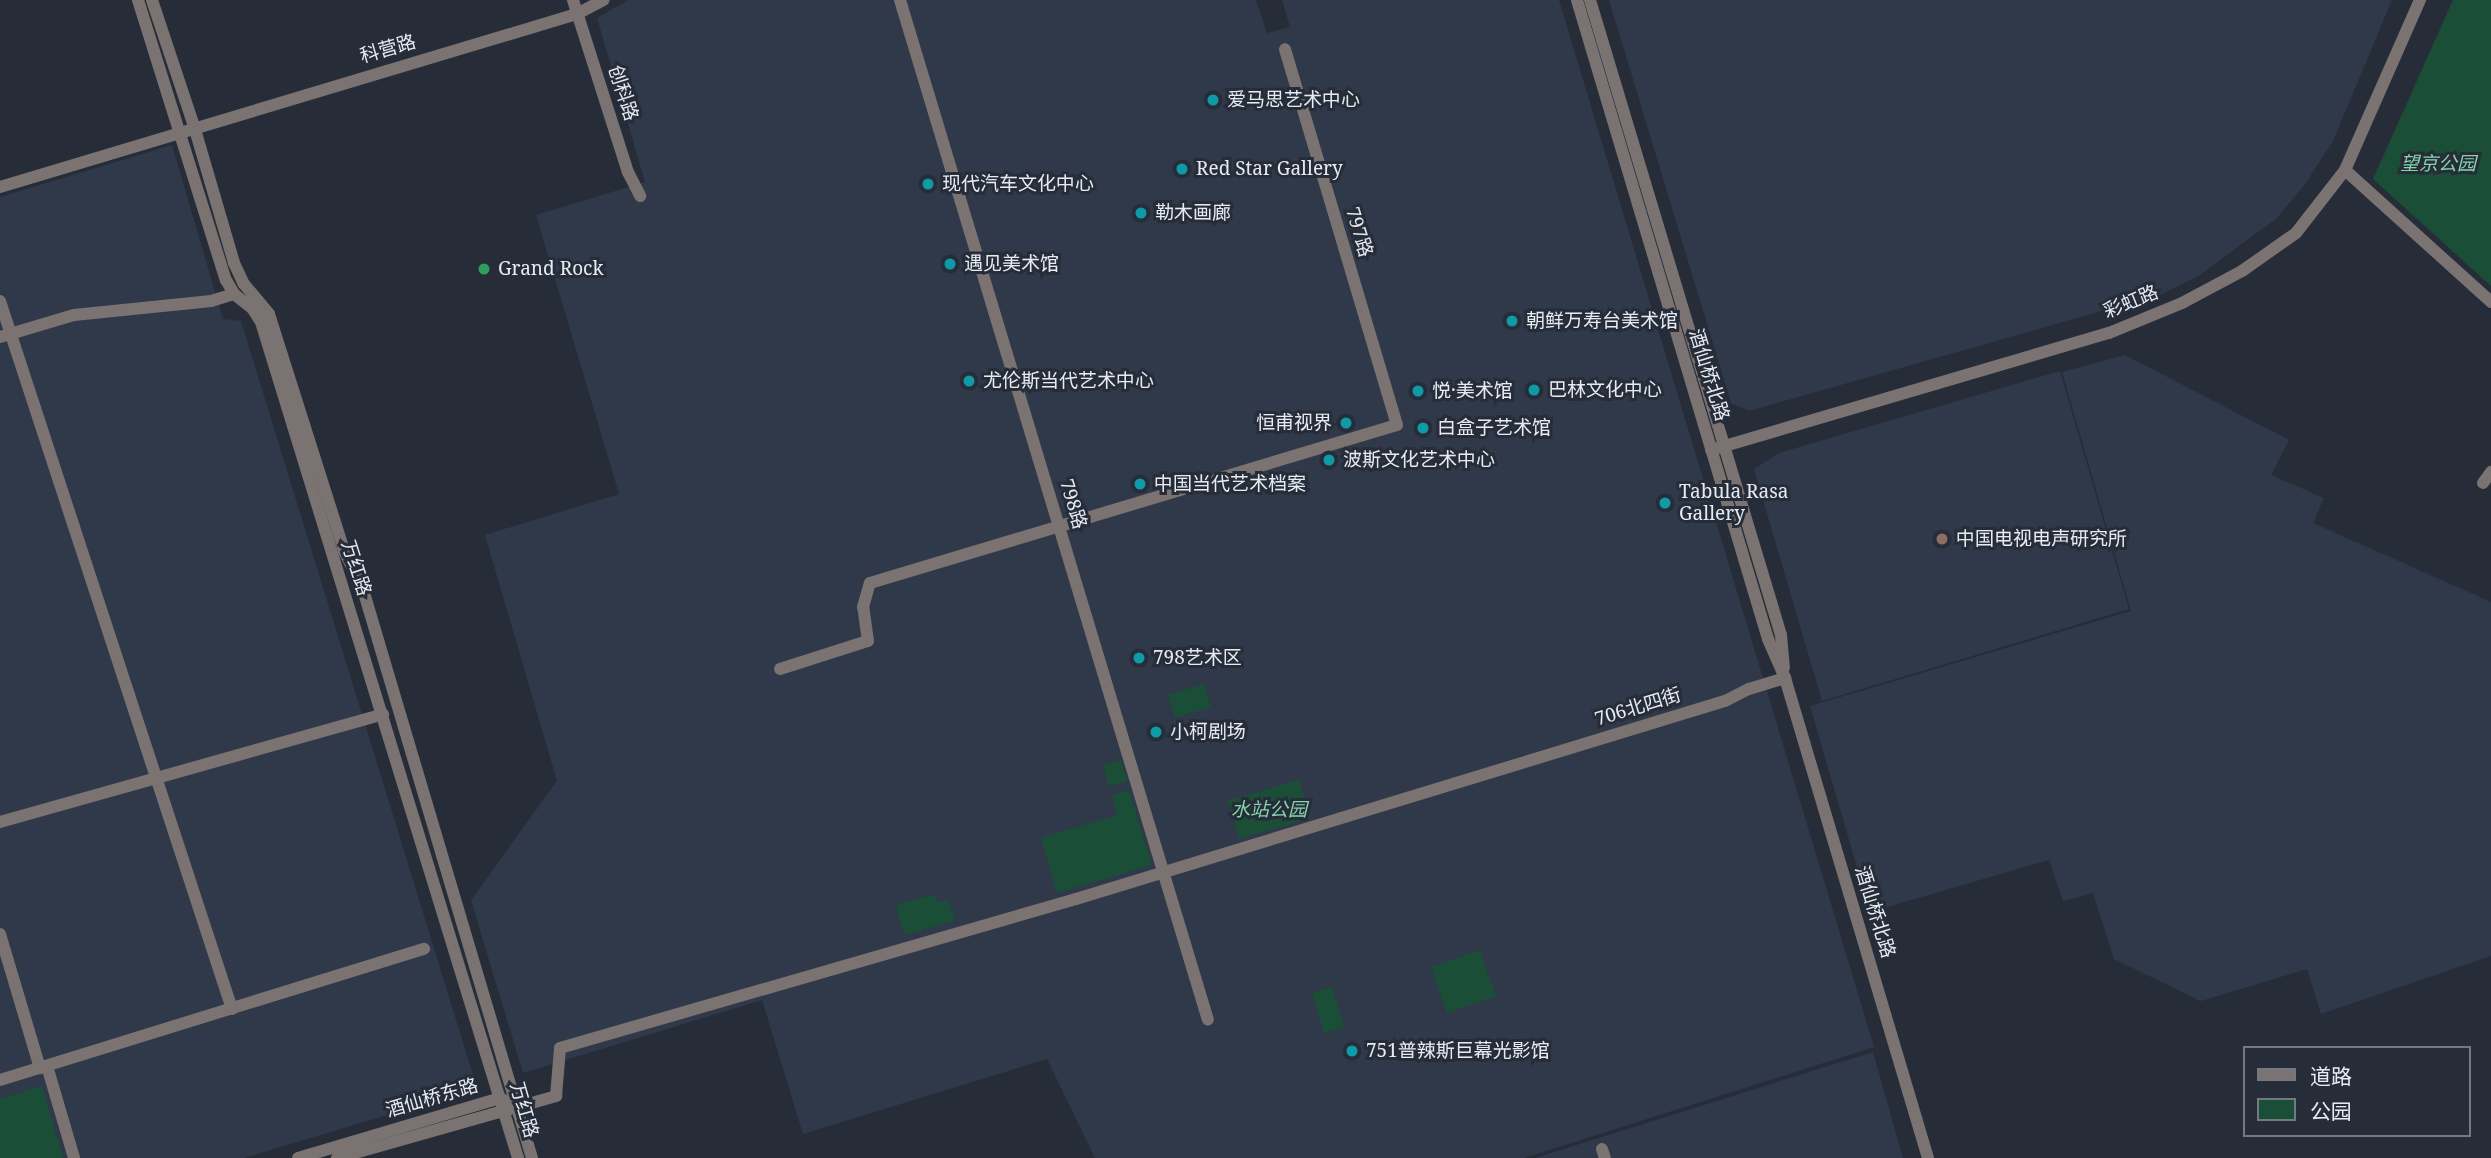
<!DOCTYPE html>
<meta charset="utf-8">
<style>
body{margin:0}
#map{position:relative;width:2491px;height:1158px;overflow:hidden;background:#262d39;font-family:"Noto Serif","Noto Sans SC",serif}
div>[style]{position:absolute}
[style*='--x']{left:calc(var(--x)*1px);top:calc(var(--y)*1px);width:calc(var(--w)*1px);rotate:calc(var(--a)*1deg)}
.built>*{inset:0;background:#2f3949}
.green>*{inset:0;background:#1a4e36;transform-origin:0 0}
.minor>*{height:12px;margin:-6px;padding:0 6px;transform-origin:6px;border-radius:6px;background:#7b7371}
.dots>*{width:19px;height:19px;translate:-50% -50%;box-sizing:border-box;border:4px solid #262d39;border-radius:50%}
span{translate:-50% -50%;white-space:nowrap;text-align:center;line-height:1.15;-webkit-text-stroke:6px #262d39;paint-order:stroke}
.street-label{font-size:19px;color:#e6ebf3}
.poi-label{font-size:19px;color:#e6ebf3}
.left{translate:0 -50%;text-align:left}
.right{translate:-100% -50%;text-align:right}
.park-label{font-size:19px;color:#83d5aa;font-style:italic}
.legend{position:absolute;left:2243px;top:1046px;width:228px;height:91px;box-sizing:border-box;background:#262d39;border:2px solid #737983;margin:0;padding:9px 12px;list-style:none;font-size:21px;color:#e6ebf3}
.legend li{display:flex;align-items:center;gap:14px;height:35px}
.legend b{width:35px;border:2px solid #737983}
</style>
<div id="map">
<div class="built">
<div style="clip-path:polygon(628px 0,1256px 0,1267px 33px,1290px 27px,1282px 0,1559px 0,1874px 1047px,1524px 1158px,1095px 1158px,1047px 1059px,803px 1134px,762px 1000px,523px 1073px,471px 900px,557px 781px,485px 535px,619px 494px,536px 215px,645px 182px,597px 18px)"></div>
<div style="clip-path:polygon(1609px 0,2392px 0,2333px 141px,2305px 184px,2277px 218px,2200px 275px,2162px 294px,1749px 411px,1731px 403px)"></div>
<div style="clip-path:polygon(172px 145px,223px 319px,241px 321px,477px 1088px,244px 1158px,0 1158px,0 197px)"></div>
<div style="clip-path:polygon(2125px 355px,2289px 440px,2271px 475px,2324px 498px,2313px 523px,2491px 602px,2491px 956px,2321px 1014px,2307px 969px,2201px 1001px,2114px 959px,2093px 893px,2063px 901px,2049px 860px,1870px 912px,1810px 706px,2131px 611px,2062px 372px)"></div>
<div style="clip-path:polygon(2060px 371px,2129px 609px,1822px 701px,1754px 469px,1779px 453px)"></div>
<div style="clip-path:polygon(1873px 1052px,1903px 1158px,1535px 1158px)"></div>
</div>
<div class="green">
<div style="clip-path:polygon(2453px 0,2491px 0,2491px 286px,2373px 179px)"></div>
<div style="left:1204px;top:684px;width:24px;height:38px;rotate:73deg"></div>
<div style="left:1121px;top:760px;width:22px;height:19px;rotate:74deg"></div>
<div style="left:1299px;top:780px;width:40px;height:74px;rotate:74deg"></div>
<div style="clip-path:polygon(1129px 790px,1152px 865px,1057px 893px,1041px 838px,1117px 815px,1112px 795px)"></div>
<div style="clip-path:polygon(935px 894px,938px 903px,949px 900px,955px 921px,904px 935px,896px 905px)"></div>
<div style="left:1480px;top:950px;width:49px;height:52px;rotate:71deg"></div>
<div style="left:1332px;top:987px;width:42px;height:21px;rotate:73deg"></div>
<div style="clip-path:polygon(42px 1086px,63px 1158px,0 1158px,0 1099px)"></div>
</div>
<div class="minor">
<div style="--x:138;--y:0;--w:294;--a:72.6"></div>
<div style="--x:226;--y:280;--w:16;--a:60"></div>
<div style="--x:234;--y:294;--w:23;--a:38"></div>
<div style="--x:252;--y:308;--w:17;--a:57"></div>
<div style="--x:261;--y:322;--w:875;--a:72.91"></div>
<div style="--x:152;--y:0;--w:133;--a:71.6"></div>
<div style="--x:194;--y:126;--w:143;--a:73.7"></div>
<div style="--x:234;--y:263;--w:23;--a:65"></div>
<div style="--x:244;--y:284;--w:39;--a:50"></div>
<div style="--x:269;--y:314;--w:249;--a:72.4"></div>
<div style="--x:344;--y:551;--w:39;--a:63"></div>
<div style="--x:362;--y:586;--w:597;--a:73.45"></div>
<div style="--x:573;--y:0;--w:181;--a:72.3"></div>
<div style="--x:628;--y:172;--w:27;--a:63"></div>
<div style="--x:900;--y:0;--w:1065;--a:73.2"></div>
<div style="--x:1577;--y:0;--w:667;--a:73.36"></div>
<div style="--x:1768;--y:639;--w:43;--a:66.4"></div>
<div style="--x:1785;--y:678;--w:501;--a:73.41"></div>
<div style="--x:1590;--y:0;--w:663;--a:73.26"></div>
<div style="--x:1781;--y:635;--w:33;--a:85"></div>
<div style="--x:2345;--y:170;--w:197;--a:42.1"></div>
<div style="--x:0;--y:187;--w:602;--a:-16.69"></div>
<div style="--x:577;--y:14;--w:30;--a:-28"></div>
<div style="--x:0;--y:301;--w:745;--a:71.86"></div>
<div style="--x:0;--y:337;--w:77;--a:-16.6"></div>
<div style="--x:74;--y:315;--w:138;--a:-5.8"></div>
<div style="--x:211;--y:301;--w:24;--a:-17"></div>
<div style="--x:1711;--y:450;--w:415;--a:-16.4"></div>
<div style="--x:2109;--y:333;--w:79;--a:-22.3"></div>
<div style="--x:2182;--y:303;--w:68;--a:-28.1"></div>
<div style="--x:2242;--y:271;--w:66;--a:-35.1"></div>
<div style="--x:2296;--y:233;--w:80;--a:-52.1"></div>
<div style="--x:2345;--y:170;--w:186;--a:-66.2"></div>
<div style="--x:2483;--y:483;--w:14;--a:-54"></div>
<div style="--x:780;--y:669;--w:92;--a:-17.7"></div>
<div style="--x:868;--y:641;--w:34;--a:-98"></div>
<div style="--x:863;--y:607;--w:25;--a:-74"></div>
<div style="--x:870;--y:583;--w:550;--a:-16.69"></div>
<div style="--x:1397;--y:425;--w:392;--a:-106.6"></div>
<div style="--x:0;--y:822;--w:398;--a:-15.7"></div>
<div style="--x:0;--y:934;--w:140;--a:73.4"></div>
<div style="--x:47;--y:1066;--w:96;--a:73.6"></div>
<div style="--x:0;--y:1080;--w:444;--a:-17.2"></div>
<div style="--x:1602;--y:1149;--w:9;--a:72"></div>
<div style="--x:298;--y:1158;--w:211;--a:-16.5"></div>
<div style="--x:500;--y:1098;--w:6;--a:31"></div>
<div style="--x:337;--y:1158;--w:228;--a:-15.8"></div>
<div style="--x:556;--y:1096;--w:48;--a:-85.2"></div>
<div style="--x:560;--y:1048;--w:537;--a:-16.11"></div>
<div style="--x:1076;--y:899;--w:679;--a:-16.97"></div>
<div style="--x:1725;--y:701;--w:27;--a:-27"></div>
<div style="--x:1749;--y:689;--w:38;--a:-17"></div>
</div>
<div class="dots">
<div style="left:1213px;top:100px;background:#0f9aa8"></div>
<div style="left:1182px;top:169px;background:#0f9aa8"></div>
<div style="left:928px;top:184px;background:#0f9aa8"></div>
<div style="left:1141px;top:213px;background:#0f9aa8"></div>
<div style="left:950px;top:264px;background:#0f9aa8"></div>
<div style="left:484px;top:269px;background:#2e9e5b"></div>
<div style="left:1512px;top:321px;background:#0f9aa8"></div>
<div style="left:969px;top:381px;background:#0f9aa8"></div>
<div style="left:1534px;top:390px;background:#0f9aa8"></div>
<div style="left:1418px;top:391px;background:#0f9aa8"></div>
<div style="left:1346px;top:423px;background:#0f9aa8"></div>
<div style="left:1423px;top:428px;background:#0f9aa8"></div>
<div style="left:1329px;top:460px;background:#0f9aa8"></div>
<div style="left:1140px;top:484px;background:#0f9aa8"></div>
<div style="left:1665px;top:503px;background:#0f9aa8"></div>
<div style="left:1942px;top:539px;background:#8d6e63"></div>
<div style="left:1139px;top:658px;background:#0f9aa8"></div>
<div style="left:1156px;top:732px;background:#0f9aa8"></div>
<div style="left:1352px;top:1051px;background:#0f9aa8"></div>
</div>
<div class="street-label">
<span style="left:388px;top:49px;rotate:-16deg">科营路</span>
<span style="left:623px;top:93px;rotate:72deg">创科路</span>
<span style="left:1359px;top:232px;rotate:73deg">797路</span>
<span style="left:2131px;top:302px;rotate:-22deg">彩虹路</span>
<span style="left:1709px;top:375px;rotate:73deg">酒仙桥北路</span>
<span style="left:1073px;top:504px;rotate:73deg">798路</span>
<span style="left:356px;top:568px;rotate:72deg">万红路</span>
<span style="left:1638px;top:707px;rotate:-17deg">706北四街</span>
<span style="left:1875px;top:912px;rotate:73deg">酒仙桥北路</span>
<span style="left:432px;top:1098px;rotate:-16deg">酒仙桥东路</span>
<span style="left:524px;top:1110px;rotate:74deg">万红路</span>
</div>
<div class="poi-label">
<span class="left" style="left:1227px;top:100px">爱马思艺术中心</span>
<span class="left" style="left:1196px;top:169px">Red Star Gallery</span>
<span class="left" style="left:942px;top:184px">现代汽车文化中心</span>
<span class="left" style="left:1155px;top:213px">勒木画廊</span>
<span class="left" style="left:964px;top:264px">遇见美术馆</span>
<span class="left" style="left:498px;top:269px">Grand Rock</span>
<span class="left" style="left:1526px;top:321px">朝鲜万寿台美术馆</span>
<span class="left" style="left:983px;top:381px">尤伦斯当代艺术中心</span>
<span class="left" style="left:1548px;top:390px">巴林文化中心</span>
<span class="left" style="left:1432px;top:391px">悦·美术馆</span>
<span class="right" style="left:1332px;top:423px">恒甫视界</span>
<span class="left" style="left:1437px;top:428px">白盒子艺术馆</span>
<span class="left" style="left:1343px;top:460px">波斯文化艺术中心</span>
<span class="left" style="left:1154px;top:484px">中国当代艺术档案</span>
<span class="left" style="left:1679px;top:503px">Tabula Rasa<br>Gallery</span>
<span class="left" style="left:1956px;top:539px">中国电视电声研究所</span>
<span class="left" style="left:1153px;top:658px">798艺术区</span>
<span class="left" style="left:1170px;top:732px">小柯剧场</span>
<span class="left" style="left:1366px;top:1051px">751普辣斯巨幕光影馆</span>
</div>
<div class="park-label">
<span style="left:2438px;top:164px">望京公园</span>
<span style="left:1269px;top:810px">水站公园</span>
</div>
<ul class="legend">
<li><b style="height:9px;background:#7b7371"></b>道路</li>
<li><b style="height:19px;background:#1a4e36"></b>公园</li>
</ul>
</div>
